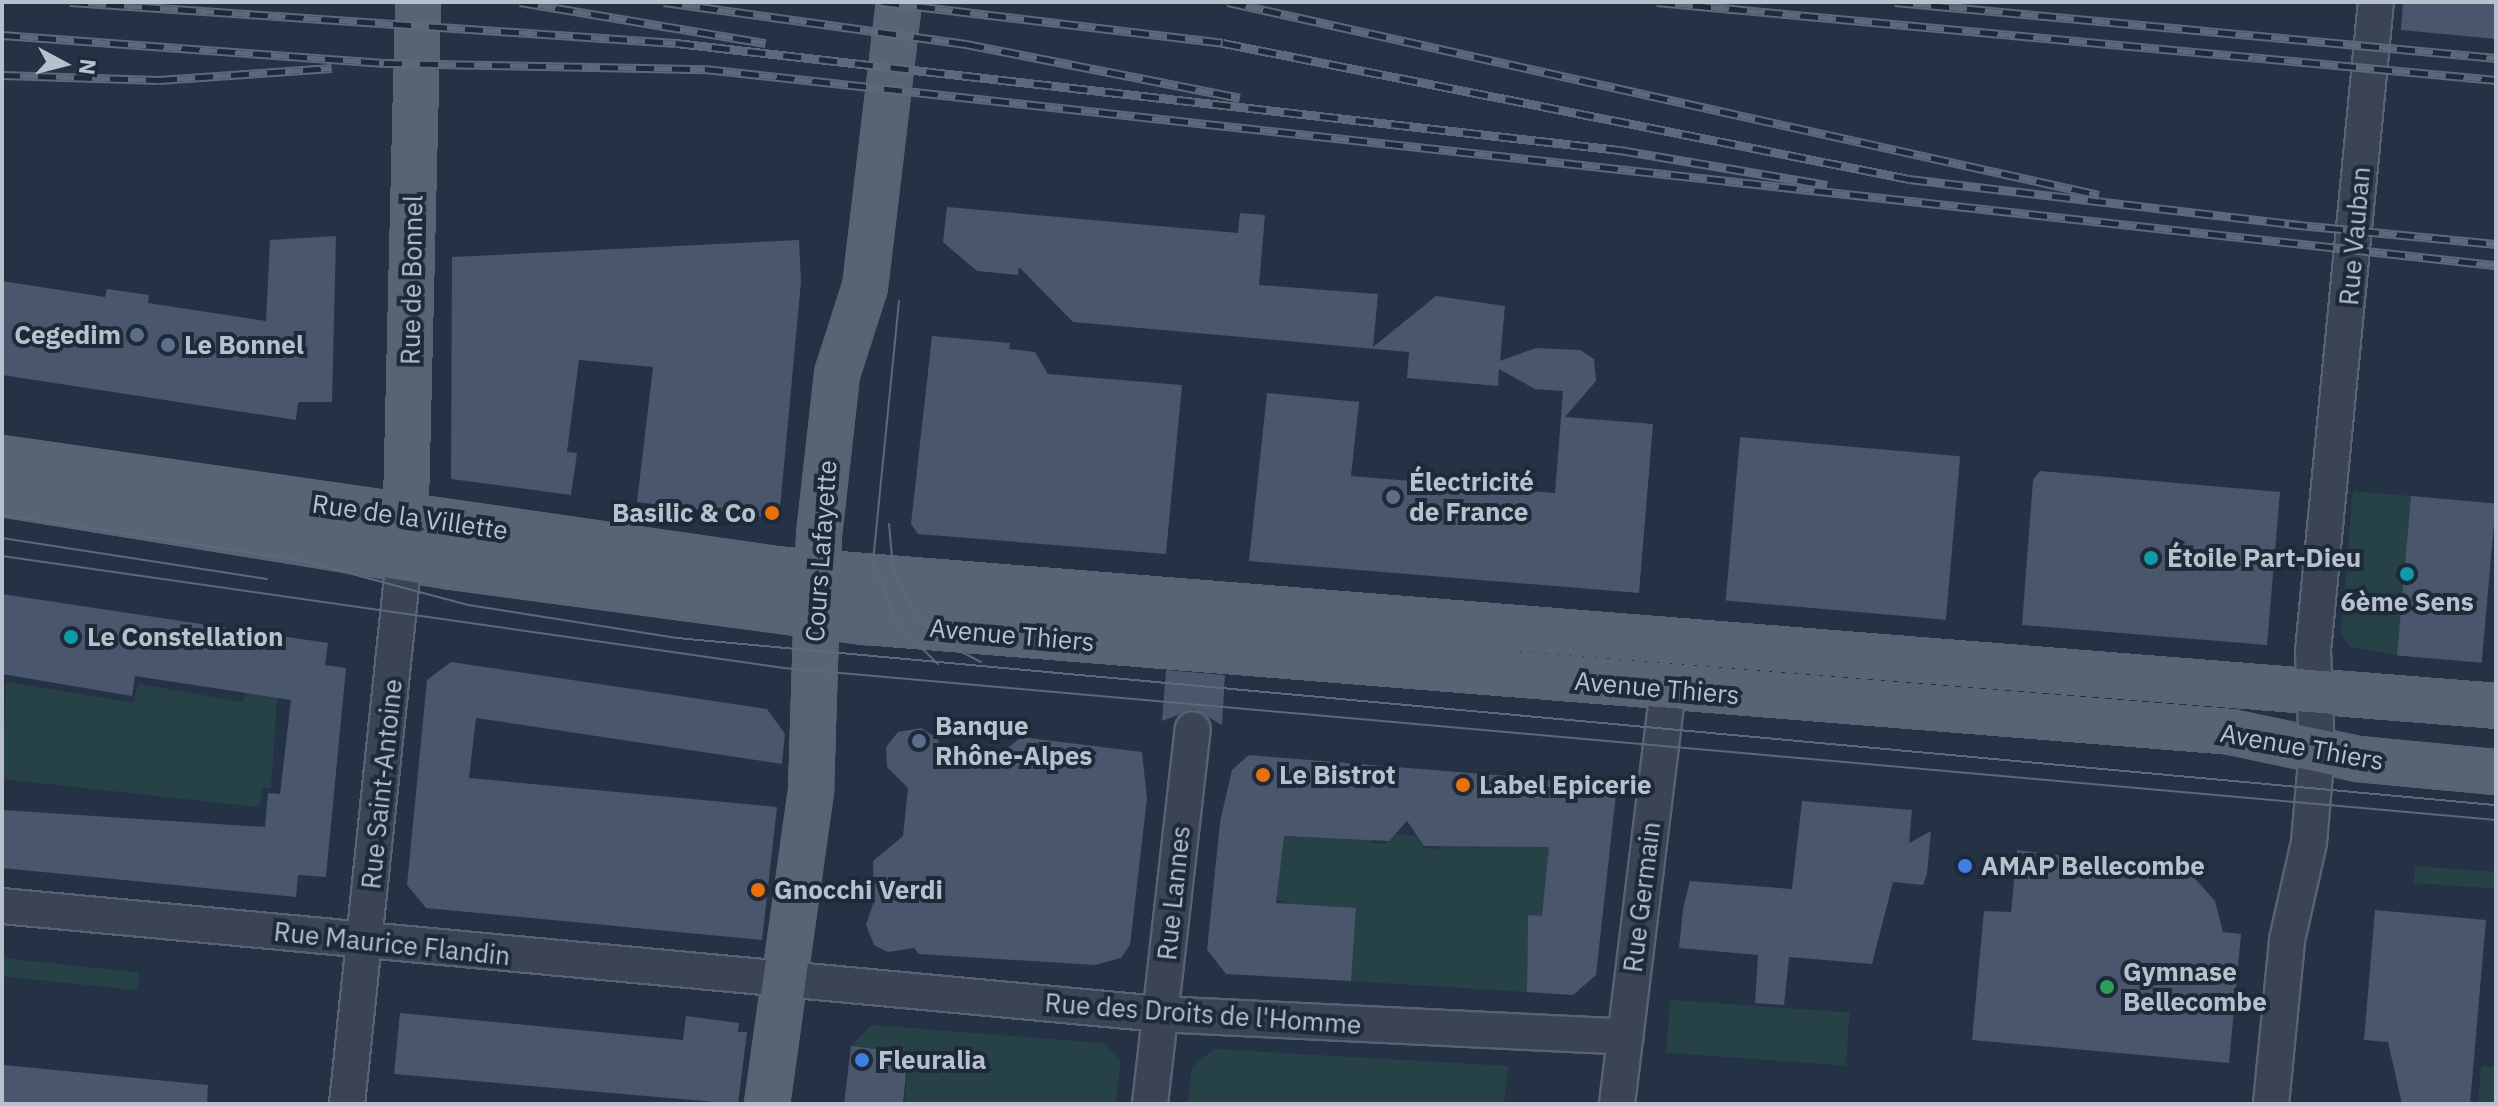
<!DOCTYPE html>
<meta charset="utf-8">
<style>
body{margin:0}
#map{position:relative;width:2498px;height:1106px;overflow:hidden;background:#253245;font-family:"IBM Plex Sans",sans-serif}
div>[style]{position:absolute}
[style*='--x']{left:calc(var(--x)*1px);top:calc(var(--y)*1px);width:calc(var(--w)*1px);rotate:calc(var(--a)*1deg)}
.green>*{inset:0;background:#274246;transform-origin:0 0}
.building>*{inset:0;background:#49566b;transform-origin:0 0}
.roads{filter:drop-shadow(2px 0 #586271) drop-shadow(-2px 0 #586271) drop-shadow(0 2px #586271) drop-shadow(0 -2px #586271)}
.minor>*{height:34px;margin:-17px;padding:0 17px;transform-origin:17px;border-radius:17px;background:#3a4454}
.major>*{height:42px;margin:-21px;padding:0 21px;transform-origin:21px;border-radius:21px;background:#586374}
.tram>*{height:2px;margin:-1px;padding:0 1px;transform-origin:1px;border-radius:1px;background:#5c687b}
.rail>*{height:9px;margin-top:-4.5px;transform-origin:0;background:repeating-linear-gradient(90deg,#1e2939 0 18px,#5c687b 0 36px);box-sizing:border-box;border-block:2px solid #5c687b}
.dots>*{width:22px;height:22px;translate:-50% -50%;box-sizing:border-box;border:4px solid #1e2939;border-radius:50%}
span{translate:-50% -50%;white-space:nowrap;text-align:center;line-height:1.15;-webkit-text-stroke:8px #1e2939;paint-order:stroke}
.street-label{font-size:26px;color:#b7c0cd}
.poi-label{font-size:26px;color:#b7c0cd;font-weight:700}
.right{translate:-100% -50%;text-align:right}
.left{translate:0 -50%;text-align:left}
.frame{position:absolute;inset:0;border:4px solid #b7c0cd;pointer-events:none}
.north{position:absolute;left:24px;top:24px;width:80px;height:80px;-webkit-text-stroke:6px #1e2939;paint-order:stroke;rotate:97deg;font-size:22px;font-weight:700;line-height:32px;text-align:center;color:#b7c0cd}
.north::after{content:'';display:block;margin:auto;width:28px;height:36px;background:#b7c0cd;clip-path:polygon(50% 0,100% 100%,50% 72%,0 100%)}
</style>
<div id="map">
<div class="green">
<div style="clip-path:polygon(2353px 491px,2411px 496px,2398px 655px,2350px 647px,2341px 634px)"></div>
<div style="clip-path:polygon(6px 682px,134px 703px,138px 684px,243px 702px,247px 693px,277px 697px,271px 788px,263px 788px,259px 807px,2px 779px)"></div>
<div style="clip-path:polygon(1294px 830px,1372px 832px,1371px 843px,1386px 844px,1395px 834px,1417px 836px,1425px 848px,1439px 849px,1441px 838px,1478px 849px,1479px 841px,1555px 836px,1542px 916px,1528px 916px,1527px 992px,1351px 981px,1356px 908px,1298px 908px,1271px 897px,1284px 836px,1293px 837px)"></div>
<div style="left:2415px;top:866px;width:81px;height:17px;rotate:4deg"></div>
<div style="left:2px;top:958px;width:138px;height:18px;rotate:6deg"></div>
<div style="left:1670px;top:1000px;width:180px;height:53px;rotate:4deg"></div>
<div style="clip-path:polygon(872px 1025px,1102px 1043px,1121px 1061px,1115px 1104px,905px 1104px,908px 1053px,851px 1046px)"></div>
<div style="clip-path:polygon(1214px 1049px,1508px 1066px,1504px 1104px,1188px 1104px,1192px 1067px)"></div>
<div style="clip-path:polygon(2481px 1066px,2496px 1067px,2496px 1104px,2478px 1104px)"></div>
</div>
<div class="building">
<div style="clip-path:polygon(2403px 2px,2496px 2px,2496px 39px,2401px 30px)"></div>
<div style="clip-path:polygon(947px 207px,1238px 233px,1240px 213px,1265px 215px,1259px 285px,1378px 294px,1373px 347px,1436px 296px,1505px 306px,1500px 361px,1536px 348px,1580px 350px,1594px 359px,1596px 381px,1565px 417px,1653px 424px,1639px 593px,1249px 561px,1267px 393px,1359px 402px,1351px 476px,1555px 493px,1563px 391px,1535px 389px,1499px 369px,1498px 386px,1407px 378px,1409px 352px,1073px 322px,1019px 267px,1018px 275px,977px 271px,943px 242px)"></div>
<div style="clip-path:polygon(336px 236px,332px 402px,298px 402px,296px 420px,2px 375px,2px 281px,105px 297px,107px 289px,149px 295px,148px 303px,266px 321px,270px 240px)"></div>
<div style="clip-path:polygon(799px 240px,801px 282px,779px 519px,637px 502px,653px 367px,579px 360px,567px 452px,577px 453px,571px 495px,451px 479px,452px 257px)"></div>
<div style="clip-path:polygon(932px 336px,1010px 343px,1009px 349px,1035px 352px,1048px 374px,1182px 385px,1166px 554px,918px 534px,911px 524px)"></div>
<div style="left:1740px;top:437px;width:221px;height:164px;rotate:5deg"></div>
<div style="clip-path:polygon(2040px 471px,2280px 492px,2267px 645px,2022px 625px,2033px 480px)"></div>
<div style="left:2411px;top:496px;width:85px;height:160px;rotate:5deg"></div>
<div style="clip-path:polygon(2px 594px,328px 643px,325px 665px,346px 668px,326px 877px,298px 875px,296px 897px,2px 868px,2px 810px,265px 827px,268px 793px,280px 794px,291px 700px,135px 676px,132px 696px,2px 674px)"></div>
<div style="clip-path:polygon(451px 662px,767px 709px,785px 734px,782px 764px,476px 718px,469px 778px,777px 807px,762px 940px,426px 908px,407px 885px,427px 680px)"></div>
<div style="clip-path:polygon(1166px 670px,1225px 675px,1222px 725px,1194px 709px,1162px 721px)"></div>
<div style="clip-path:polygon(921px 728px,937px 738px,945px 757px,992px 761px,1021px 737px,1142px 752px,1147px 799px,1130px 945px,1121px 958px,1095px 965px,919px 954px,914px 948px,888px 952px,874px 945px,866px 925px,874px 901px,873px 861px,903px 836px,908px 788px,887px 767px,886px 747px,898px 732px)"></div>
<div style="clip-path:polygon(1249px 755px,1617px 785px,1596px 975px,1573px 995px,1527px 992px,1528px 915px,1542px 916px,1549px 847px,1424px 846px,1407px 821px,1389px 841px,1284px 836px,1276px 903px,1356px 908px,1351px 981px,1226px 974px,1207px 950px,1220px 822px,1232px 770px)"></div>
<div style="clip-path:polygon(1802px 801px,1912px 810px,1909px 843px,1931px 831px,1927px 874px,1923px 885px,1893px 882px,1872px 964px,1789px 957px,1784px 1005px,1755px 1003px,1758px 955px,1679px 948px,1683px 909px,1690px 881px,1792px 889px)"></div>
<div style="clip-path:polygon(2017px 850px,2188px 871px,2215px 901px,2223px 932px,2241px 934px,2229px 1063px,1972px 1040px,1984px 911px,2011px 912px)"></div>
<div style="clip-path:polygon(2375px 910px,2486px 920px,2470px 1104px,2402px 1104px,2388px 1042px,2364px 1040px)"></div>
<div style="clip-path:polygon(400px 1013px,683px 1040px,686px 1016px,739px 1023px,738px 1032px,747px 1032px,738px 1104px,394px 1074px)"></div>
<div style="clip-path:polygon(851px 1046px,908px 1053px,903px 1104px,844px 1104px)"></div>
<div style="clip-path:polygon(4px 1065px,208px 1085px,207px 1104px,2px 1104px)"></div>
</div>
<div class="roads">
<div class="minor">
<div style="--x:2;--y:906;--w:1163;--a:5.33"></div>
<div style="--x:1160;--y:1014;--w:466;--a:2.8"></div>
<div style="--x:347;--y:1104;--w:549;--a:-84.04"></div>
<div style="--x:1150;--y:1104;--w:377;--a:-83.5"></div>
<div style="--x:1617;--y:1104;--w:417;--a:-83"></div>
<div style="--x:2271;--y:1104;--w:165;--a:-84.4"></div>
<div style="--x:2287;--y:940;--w:100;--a:-77.3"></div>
<div style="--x:2309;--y:842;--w:91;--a:-85"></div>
<div style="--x:2317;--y:751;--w:100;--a:-92.3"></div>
<div style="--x:2313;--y:651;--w:652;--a:-84.46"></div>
</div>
<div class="major">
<div style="--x:2;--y:458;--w:782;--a:8.16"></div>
<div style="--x:776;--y:569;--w:1725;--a:4.55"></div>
<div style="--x:2;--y:494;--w:456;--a:9.2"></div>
<div style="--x:452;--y:567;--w:417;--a:7.6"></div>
<div style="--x:865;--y:622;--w:1370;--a:4.6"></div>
<div style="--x:2231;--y:732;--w:130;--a:12"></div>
<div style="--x:2358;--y:759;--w:139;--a:5.4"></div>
<div style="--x:405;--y:545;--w:543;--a:-88.63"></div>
<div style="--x:767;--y:1104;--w:317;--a:-82"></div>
<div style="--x:811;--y:790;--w:255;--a:-88.2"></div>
<div style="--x:819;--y:535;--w:162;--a:-83.6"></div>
<div style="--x:837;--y:374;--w:91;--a:-72.2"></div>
<div style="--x:865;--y:287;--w:287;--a:-83.2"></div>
</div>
</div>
<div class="tram">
<div style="--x:899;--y:301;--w:261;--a:95.7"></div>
<div style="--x:873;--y:561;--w:69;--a:68.7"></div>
<div style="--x:898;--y:625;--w:56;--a:44.3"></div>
<div style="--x:2;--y:515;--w:301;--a:8.6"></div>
<div style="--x:300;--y:560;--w:174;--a:15"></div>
<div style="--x:468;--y:605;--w:212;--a:9"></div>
<div style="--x:677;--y:638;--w:1827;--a:5.25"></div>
<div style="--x:889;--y:524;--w:45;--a:84.9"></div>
<div style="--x:893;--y:569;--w:47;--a:64.5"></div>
<div style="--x:913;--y:611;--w:43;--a:45.9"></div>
<div style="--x:943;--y:642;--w:43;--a:27.8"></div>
<div style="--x:2;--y:538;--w:268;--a:8.8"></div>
<div style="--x:2;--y:556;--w:790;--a:8.15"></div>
<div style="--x:784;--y:668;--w:1719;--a:5.07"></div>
</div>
<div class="rail">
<div style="--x:70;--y:2;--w:607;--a:3.87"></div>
<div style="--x:676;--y:43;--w:950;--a:6.47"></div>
<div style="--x:1620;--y:150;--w:210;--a:9.6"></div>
<div style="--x:520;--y:2;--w:249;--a:9.5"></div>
<div style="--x:664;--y:2;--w:305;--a:7.9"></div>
<div style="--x:966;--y:44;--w:279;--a:11.1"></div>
<div style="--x:881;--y:2;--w:344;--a:6.8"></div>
<div style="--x:1223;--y:43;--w:699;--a:11.21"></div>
<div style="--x:1909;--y:179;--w:393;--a:6.7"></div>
<div style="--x:1228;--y:2;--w:892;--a:12.49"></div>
<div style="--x:1657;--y:2;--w:843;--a:5.31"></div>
<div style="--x:1895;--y:2;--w:604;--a:5.32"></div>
<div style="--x:2;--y:35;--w:383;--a:4.2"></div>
<div style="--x:384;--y:63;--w:321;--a:1.1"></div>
<div style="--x:705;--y:69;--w:1802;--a:6.25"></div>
<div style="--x:2;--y:75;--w:157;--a:1.8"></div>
<div style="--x:159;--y:80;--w:173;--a:-4"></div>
<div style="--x:2289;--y:224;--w:208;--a:5.5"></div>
</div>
<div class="dots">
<div style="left:137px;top:335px;background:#5c6f8a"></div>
<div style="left:168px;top:345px;background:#5c6f8a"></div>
<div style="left:1393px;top:497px;background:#5c6f8a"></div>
<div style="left:772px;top:513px;background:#e8710a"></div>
<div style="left:2151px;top:558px;background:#0f9aa8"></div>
<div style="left:2407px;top:574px;background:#0f9aa8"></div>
<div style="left:71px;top:637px;background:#0f9aa8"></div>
<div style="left:919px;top:741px;background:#5c6f8a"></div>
<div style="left:1263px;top:775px;background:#e8710a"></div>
<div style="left:1463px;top:785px;background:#e8710a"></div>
<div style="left:1965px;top:866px;background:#3f7fe0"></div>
<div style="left:758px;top:890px;background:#e8710a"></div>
<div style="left:2107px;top:987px;background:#2e9e5b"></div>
<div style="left:862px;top:1060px;background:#3f7fe0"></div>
</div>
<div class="street-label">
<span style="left:2355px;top:236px;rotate:-85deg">Rue Vauban</span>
<span style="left:412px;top:280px;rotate:-89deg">Rue de Bonnel</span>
<span style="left:410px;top:517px;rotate:8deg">Rue de la Villette</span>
<span style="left:821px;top:551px;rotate:-86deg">Cours Lafayette</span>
<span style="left:1012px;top:635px;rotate:5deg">Avenue Thiers</span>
<span style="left:1657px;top:688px;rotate:5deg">Avenue Thiers</span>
<span style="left:2302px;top:747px;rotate:10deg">Avenue Thiers</span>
<span style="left:382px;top:784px;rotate:-84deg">Rue Saint-Antoine</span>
<span style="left:1174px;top:893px;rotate:-84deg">Rue Lannes</span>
<span style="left:1642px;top:897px;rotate:-83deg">Rue Germain</span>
<span style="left:392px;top:944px;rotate:6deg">Rue Maurice Flandin</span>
<span style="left:1203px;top:1014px;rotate:4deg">Rue des Droits de l'Homme</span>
</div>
<div class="poi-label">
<span class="right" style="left:121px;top:335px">Cegedim</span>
<span class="left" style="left:184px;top:345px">Le Bonnel</span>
<span class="left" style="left:1409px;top:497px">Électricité<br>de France</span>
<span class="right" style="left:756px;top:513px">Basilic &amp; Co</span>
<span class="left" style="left:2167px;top:558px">Étoile Part-Dieu</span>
<span style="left:2407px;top:602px">6ème Sens</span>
<span class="left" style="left:87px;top:637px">Le Constellation</span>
<span class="left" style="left:935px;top:741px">Banque<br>Rhône-Alpes</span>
<span class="left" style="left:1279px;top:775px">Le Bistrot</span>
<span class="left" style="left:1479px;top:785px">Label Epicerie</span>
<span class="left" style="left:1981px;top:866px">AMAP Bellecombe</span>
<span class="left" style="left:774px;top:890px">Gnocchi Verdi</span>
<span class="left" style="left:2123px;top:987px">Gymnase<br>Bellecombe</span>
<span class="left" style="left:878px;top:1060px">Fleuralia</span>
</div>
<div class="frame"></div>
<div class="north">N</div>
</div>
